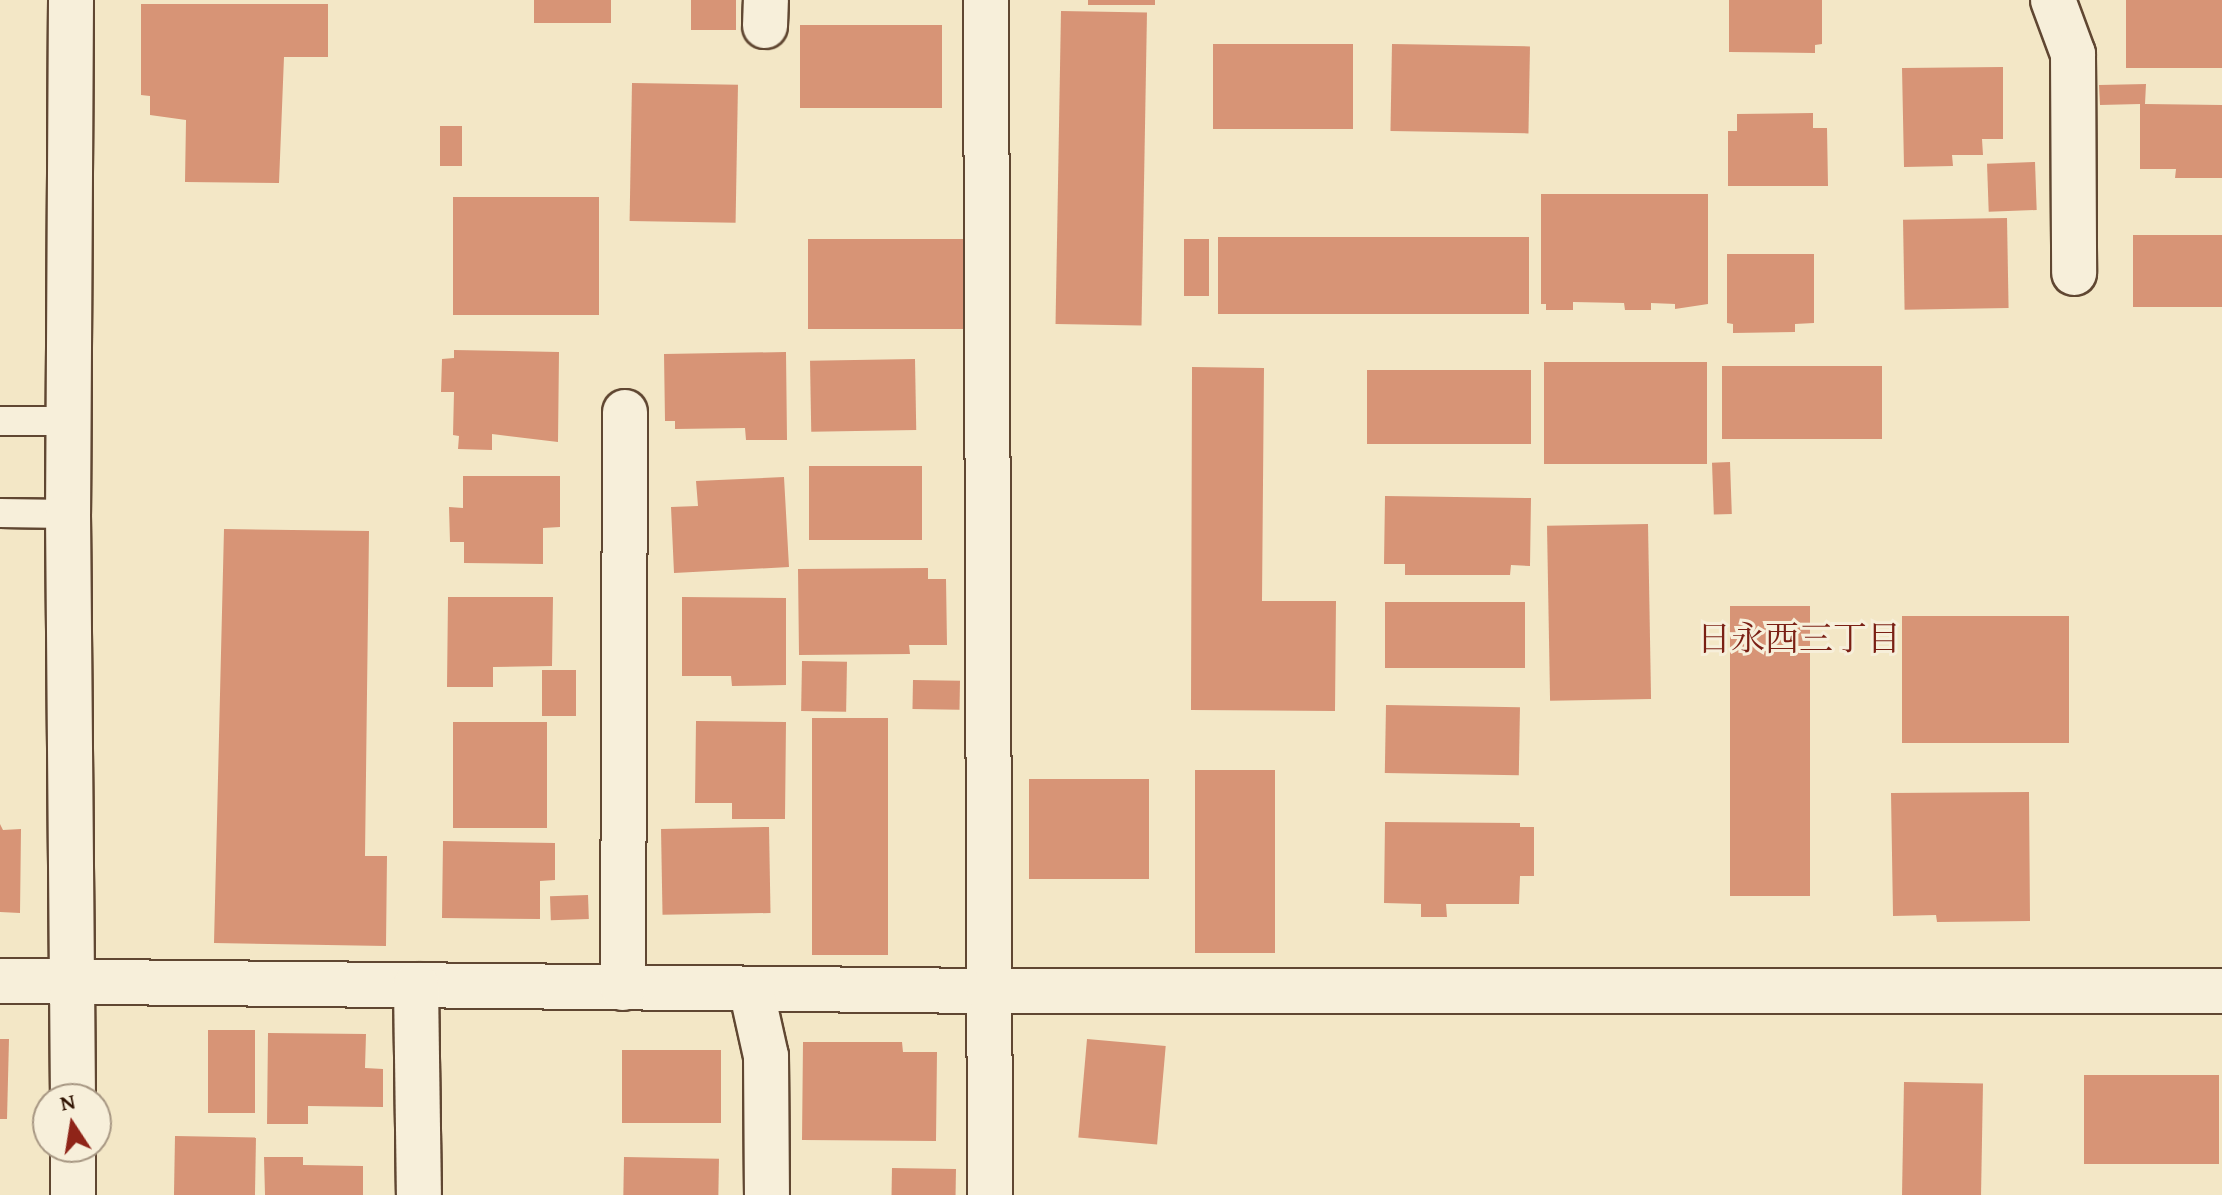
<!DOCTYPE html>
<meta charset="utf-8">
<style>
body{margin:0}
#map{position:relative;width:2222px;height:1195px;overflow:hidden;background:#f3e7c6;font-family:"Gentium Book Plus","Noto Serif JP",serif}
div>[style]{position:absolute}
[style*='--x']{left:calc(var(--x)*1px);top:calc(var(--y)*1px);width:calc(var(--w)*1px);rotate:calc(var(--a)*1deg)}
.building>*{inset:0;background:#d79476;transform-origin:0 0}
.roads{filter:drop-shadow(2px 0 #604732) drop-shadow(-2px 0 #604732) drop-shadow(0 2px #604732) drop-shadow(0 -2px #604732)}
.lane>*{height:28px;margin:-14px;padding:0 14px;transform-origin:14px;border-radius:14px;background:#f7efda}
.street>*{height:44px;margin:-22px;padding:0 22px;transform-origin:22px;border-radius:22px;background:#f7efda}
.secondary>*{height:44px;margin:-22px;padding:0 22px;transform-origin:22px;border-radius:22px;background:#f7efda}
span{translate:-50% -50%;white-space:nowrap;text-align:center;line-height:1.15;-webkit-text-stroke:6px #f7efda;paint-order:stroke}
.neighbourhood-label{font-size:34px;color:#7a1f14}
.north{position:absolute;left:32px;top:1083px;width:80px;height:80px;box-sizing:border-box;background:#f7efda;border:2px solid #a79783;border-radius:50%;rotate:348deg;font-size:22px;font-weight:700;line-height:32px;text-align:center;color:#2f1201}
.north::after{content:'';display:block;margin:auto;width:28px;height:36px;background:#8f2418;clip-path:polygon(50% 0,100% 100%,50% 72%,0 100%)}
</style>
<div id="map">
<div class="building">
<div style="left:534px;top:0;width:77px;height:23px"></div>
<div style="left:691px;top:0;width:45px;height:30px"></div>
<div style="left:1088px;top:0;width:67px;height:5px"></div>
<div style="clip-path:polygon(1729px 0,1822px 0,1822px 44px,1815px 45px,1815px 53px,1729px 52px)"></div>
<div style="left:2126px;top:0;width:96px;height:68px"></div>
<div style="clip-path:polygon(141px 4px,328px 4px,328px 57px,284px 57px,279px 183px,185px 182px,186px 120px,150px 115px,150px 96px,141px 95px)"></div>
<div style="left:1061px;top:11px;width:86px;height:313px;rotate:1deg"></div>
<div style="left:800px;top:25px;width:142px;height:83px"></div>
<div style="left:1213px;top:44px;width:140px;height:85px"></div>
<div style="left:1392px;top:44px;width:138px;height:87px;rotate:1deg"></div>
<div style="clip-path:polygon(2003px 67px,2003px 139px,1982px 139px,1983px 155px,1952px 155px,1953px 166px,1904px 167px,1902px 68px)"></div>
<div style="left:632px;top:83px;width:106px;height:138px;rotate:1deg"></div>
<div style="clip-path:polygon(2146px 84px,2145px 104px,2222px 105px,2222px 178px,2175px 178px,2176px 169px,2140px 169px,2140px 104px,2100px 105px,2099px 85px)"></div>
<div style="clip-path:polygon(1813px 113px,1813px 128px,1827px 128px,1828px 186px,1728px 186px,1728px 131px,1737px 131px,1737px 114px)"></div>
<div style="left:462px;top:126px;width:40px;height:22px;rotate:90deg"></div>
<div style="left:2035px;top:162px;width:48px;height:48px;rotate:88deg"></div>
<div style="clip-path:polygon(1541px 194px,1708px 194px,1708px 304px,1675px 309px,1675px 304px,1651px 303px,1651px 310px,1625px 310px,1624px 303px,1573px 302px,1573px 310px,1546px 310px,1546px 304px,1541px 304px)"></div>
<div style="left:453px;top:197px;width:146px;height:118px"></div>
<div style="left:2007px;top:218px;width:90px;height:104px;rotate:89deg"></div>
<div style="left:2222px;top:235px;width:72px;height:89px;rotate:90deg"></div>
<div style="left:1218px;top:237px;width:311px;height:77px"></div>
<div style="left:808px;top:239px;width:155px;height:90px"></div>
<div style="left:1184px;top:239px;width:25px;height:57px"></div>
<div style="clip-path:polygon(1727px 254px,1814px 254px,1814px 323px,1795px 324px,1795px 332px,1733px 333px,1733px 324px,1727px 323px)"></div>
<div style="clip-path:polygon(454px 350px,559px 352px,558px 442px,492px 434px,492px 450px,458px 449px,459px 436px,453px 435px,454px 392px,441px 392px,442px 359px,454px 358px)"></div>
<div style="clip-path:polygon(786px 352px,787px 440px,746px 440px,745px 428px,675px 429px,675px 421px,665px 421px,664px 354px)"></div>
<div style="left:915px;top:359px;width:71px;height:105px;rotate:89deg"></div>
<div style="left:1544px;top:362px;width:163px;height:102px"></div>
<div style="left:1722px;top:366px;width:160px;height:73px"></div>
<div style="clip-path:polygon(1192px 367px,1264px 368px,1262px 601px,1336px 601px,1335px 711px,1191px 710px)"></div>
<div style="left:1367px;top:370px;width:164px;height:74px"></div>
<div style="left:1730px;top:462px;width:52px;height:18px;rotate:88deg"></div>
<div style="left:809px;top:466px;width:113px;height:74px"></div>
<div style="clip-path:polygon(463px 476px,560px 476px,560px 527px,543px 528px,543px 564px,464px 563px,464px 542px,450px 542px,449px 507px,463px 508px)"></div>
<div style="clip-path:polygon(784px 477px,789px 567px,674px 573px,671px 507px,698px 506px,696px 481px)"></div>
<div style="clip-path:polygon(1385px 496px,1531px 498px,1530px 566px,1511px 565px,1510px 575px,1405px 575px,1405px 564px,1384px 564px)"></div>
<div style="left:1648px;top:524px;width:175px;height:101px;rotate:89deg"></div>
<div style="clip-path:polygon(224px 529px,369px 531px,365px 856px,387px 856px,386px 946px,214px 943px)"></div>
<div style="clip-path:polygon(928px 568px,928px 579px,946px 579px,947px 645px,909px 645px,910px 654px,799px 655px,798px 569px)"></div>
<div style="clip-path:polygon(448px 597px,553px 597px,552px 666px,493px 667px,493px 687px,447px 687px)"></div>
<div style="clip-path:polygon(682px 597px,786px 598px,786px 685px,732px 686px,731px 676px,682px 676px)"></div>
<div style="left:1385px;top:602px;width:140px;height:66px"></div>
<div style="left:1730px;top:606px;width:80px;height:290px"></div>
<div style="left:1902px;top:616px;width:167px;height:127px"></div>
<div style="left:802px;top:661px;width:45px;height:50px;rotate:1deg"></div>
<div style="left:542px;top:670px;width:34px;height:46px"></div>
<div style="left:913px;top:680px;width:47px;height:29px;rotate:1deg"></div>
<div style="left:1386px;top:705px;width:134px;height:68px;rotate:1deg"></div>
<div style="left:812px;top:718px;width:76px;height:237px"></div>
<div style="clip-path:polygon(696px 721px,786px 722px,785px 819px,732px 819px,732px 803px,695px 803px)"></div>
<div style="left:453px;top:722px;width:94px;height:106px"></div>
<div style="left:1195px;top:770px;width:80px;height:183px"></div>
<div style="left:1149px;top:779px;width:100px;height:120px;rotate:90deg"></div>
<div style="clip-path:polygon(2029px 792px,2030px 921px,1937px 922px,1936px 915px,1893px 916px,1891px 793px)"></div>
<div style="clip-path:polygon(1385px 822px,1520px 823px,1520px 827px,1534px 827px,1534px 876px,1520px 876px,1519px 904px,1446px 904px,1447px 917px,1421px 917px,1421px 904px,1384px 903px)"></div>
<div style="clip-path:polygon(0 824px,3px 830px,21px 829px,20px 913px,0 912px)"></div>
<div style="left:769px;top:827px;width:86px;height:108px;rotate:89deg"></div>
<div style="clip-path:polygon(443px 841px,555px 843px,555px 880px,540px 881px,540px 919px,442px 918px)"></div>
<div style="left:588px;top:895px;width:24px;height:38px;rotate:88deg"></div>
<div style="left:255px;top:1030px;width:83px;height:47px;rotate:90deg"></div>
<div style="clip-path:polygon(268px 1033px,366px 1034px,365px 1068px,383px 1069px,383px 1107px,308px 1106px,308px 1124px,267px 1124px)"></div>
<div style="clip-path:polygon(0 1039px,9px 1039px,7px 1119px,0 1119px)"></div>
<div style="left:1087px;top:1039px;width:79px;height:99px;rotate:5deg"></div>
<div style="clip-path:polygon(803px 1042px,902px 1042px,903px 1052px,937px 1052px,936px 1141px,802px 1140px)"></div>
<div style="left:721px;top:1050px;width:73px;height:99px;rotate:90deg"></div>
<div style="left:2219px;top:1075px;width:89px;height:135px;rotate:90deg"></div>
<div style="left:1904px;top:1082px;width:79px;height:113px;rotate:1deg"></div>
<div style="left:175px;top:1136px;width:81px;height:59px;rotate:1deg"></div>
<div style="clip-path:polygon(264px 1157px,303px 1157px,303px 1165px,363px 1166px,363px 1195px,265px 1195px)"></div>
<div style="left:624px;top:1157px;width:95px;height:38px;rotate:1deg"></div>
<div style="left:892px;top:1168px;width:64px;height:27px;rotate:1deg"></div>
</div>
<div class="roads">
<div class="lane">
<div style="--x:0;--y:421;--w:68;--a:0"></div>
<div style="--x:0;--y:513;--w:68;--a:0.8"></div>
</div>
<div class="street">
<div style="--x:986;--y:0;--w:1195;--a:89.81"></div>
<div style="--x:2053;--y:0;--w:58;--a:69.7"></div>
<div style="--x:2073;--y:54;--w:219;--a:89.7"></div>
<div style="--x:765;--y:26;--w:26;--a:-88"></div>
<div style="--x:0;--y:981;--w:989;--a:0.58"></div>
<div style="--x:989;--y:991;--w:1233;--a:0"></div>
<div style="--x:416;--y:985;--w:210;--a:89.2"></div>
<div style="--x:623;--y:988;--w:576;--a:-89.8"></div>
<div style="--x:751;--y:989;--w:69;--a:77.4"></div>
<div style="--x:766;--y:1056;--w:139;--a:89.6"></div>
</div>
<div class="secondary">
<div style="--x:71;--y:0;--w:514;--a:90.33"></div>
<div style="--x:68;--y:514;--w:585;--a:89.51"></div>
<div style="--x:73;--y:1195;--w:48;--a:-90"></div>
</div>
</div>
<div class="neighbourhood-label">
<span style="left:1799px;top:638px">日永西三丁目</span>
</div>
<div class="north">N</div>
</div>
